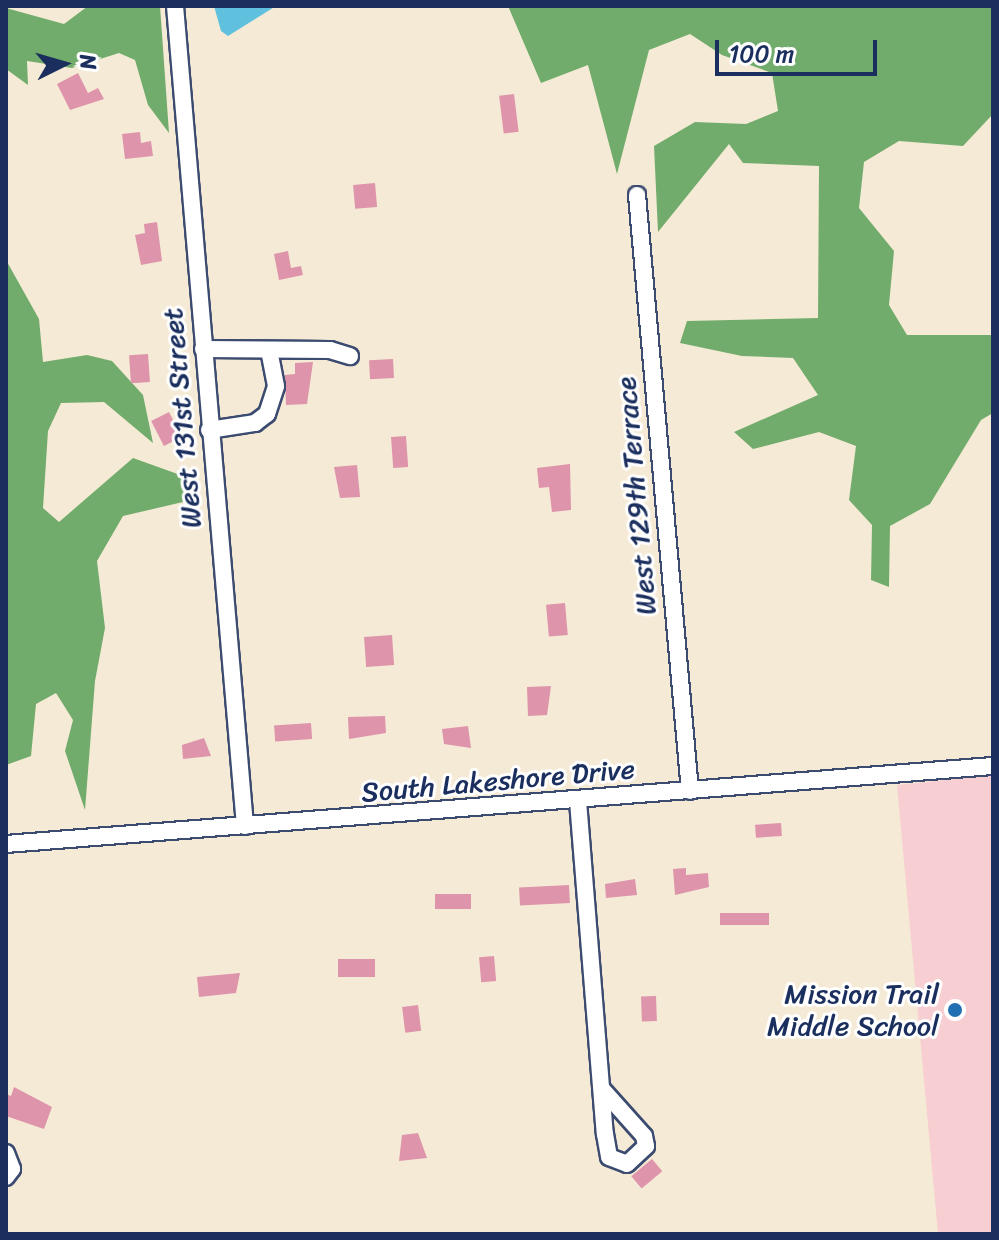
<!DOCTYPE html>
<style>
body{margin:0}
#map{position:relative;width:999px;height:1240px;overflow:hidden;background:#f5ead5;font-family:Sriracha,sans-serif}
div>[style]{position:absolute}
[style*='--x']{left:calc(var(--x)*1px);top:calc(var(--y)*1px);width:calc(var(--w)*1px);rotate:calc(var(--a)*1deg)}
.built>*{inset:0;background:#f7cfd2}
.forest>*{inset:0;background:#72ac6c}
.water>*{inset:0;background:#60c1de}
.building>*{inset:0;background:#de94ab;transform-origin:0 0}
.roads{filter:drop-shadow(2px 0 #3c4b70) drop-shadow(-2px 0 #3c4b70) drop-shadow(0 2px #3c4b70) drop-shadow(0 -2px #3c4b70)}
.minor>*{height:16px;margin:-8px;padding:0 8px;transform-origin:8px;border-radius:8px;background:#fff}
.dots>*{width:22px;height:22px;translate:-50% -50%;box-sizing:border-box;border:4px solid #fff;border-radius:50%}
span{translate:-50% -50%;white-space:nowrap;text-align:center;line-height:1.15;-webkit-text-stroke:6px #fff;paint-order:stroke}
.street-label{font-size:28px;color:#1b2f5e}
.poi-label{font-size:28px;color:#1b2f5e}
.right{translate:-100% -50%;text-align:right}
.frame{position:absolute;inset:0;border:8px solid #1b2f5e;pointer-events:none}
.north{position:absolute;left:24px;top:24px;width:80px;height:80px;-webkit-text-stroke:6px #fff;paint-order:stroke;rotate:85deg;font-size:22px;font-weight:700;line-height:32px;text-align:center;color:#1b2f5e}
.north::after{content:'';display:block;margin:auto;width:28px;height:36px;background:#1b2f5e;clip-path:polygon(50% 0,100% 100%,50% 72%,0 100%)}
.scale{position:absolute;left:715px;top:40px;width:162px;height:36px;box-sizing:border-box;border:4px solid #1b2f5e;border-top:0;padding-left:10px;font-size:24px;line-height:28px;white-space:nowrap;color:#1b2f5e;-webkit-text-stroke:6px #fff;paint-order:stroke}
</style>
<div id="map">
<div class="built">
<div style="clip-path:polygon(993px 775px,993px 1234px,938px 1234px,897px 785px)"></div>
</div>
<div class="forest">
<div style="clip-path:polygon(88px 6px,160px 6px,169px 133px,148px 105px,135px 60px,119px 53px,72px 68px,27px 61px,28px 85px,6px 69px,6px 8px,64px 24px)"></div>
<div style="clip-path:polygon(508px 6px,993px 6px,993px 114px,963px 146px,899px 141px,864px 162px,859px 208px,894px 251px,889px 305px,907px 335px,993px 335px,993px 413px,981px 420px,930px 504px,890px 526px,889px 587px,871px 580px,872px 525px,849px 500px,856px 446px,819px 432px,753px 449px,734px 432px,818px 395px,793px 358px,742px 356px,680px 343px,687px 321px,818px 318px,819px 166px,743px 163px,729px 144px,658px 232px,654px 146px,695px 122px,746px 124px,778px 111px,772px 73px,722px 55px,690px 34px,649px 50px,617px 174px,588px 65px,541px 83px)"></div>
<div style="clip-path:polygon(6px 260px,39px 319px,43px 362px,87px 355px,112px 361px,143px 395px,153px 443px,104px 402px,61px 403px,48px 431px,43px 508px,59px 522px,133px 458px,186px 477px,183px 502px,123px 516px,97px 561px,105px 628px,95px 681px,85px 810px,65px 751px,73px 720px,56px 693px,36px 704px,31px 756px,6px 765px)"></div>
</div>
<div class="water">
<div style="clip-path:polygon(214px 6px,276px 6px,228px 36px,221px 31px)"></div>
</div>
<div class="building">
<div style="clip-path:polygon(78px 73px,88px 93px,98px 88px,104px 99px,70px 110px,57px 84px)"></div>
<div style="left:514px;top:94px;width:38px;height:15px;rotate:83deg"></div>
<div style="clip-path:polygon(140px 132px,141px 143px,151px 141px,153px 156px,125px 159px,122px 134px)"></div>
<div style="left:375px;top:183px;width:24px;height:22px;rotate:85deg"></div>
<div style="clip-path:polygon(157px 222px,162px 261px,141px 265px,135px 235px,145px 233px,144px 224px)"></div>
<div style="clip-path:polygon(288px 251px,291px 268px,301px 266px,303px 275px,279px 280px,274px 254px)"></div>
<div style="left:148px;top:354px;width:28px;height:19px;rotate:86deg"></div>
<div style="left:393px;top:359px;width:19px;height:24px;rotate:87deg"></div>
<div style="clip-path:polygon(313px 362px,307px 404px,286px 405px,285px 375px,295px 374px,295px 363px)"></div>
<div style="left:169px;top:412px;width:28px;height:20px;rotate:63deg"></div>
<div style="left:406px;top:436px;width:31px;height:15px;rotate:86deg"></div>
<div style="clip-path:polygon(570px 464px,571px 510px,552px 512px,549px 487px,539px 488px,537px 468px)"></div>
<div style="clip-path:polygon(357px 465px,360px 497px,340px 498px,334px 467px)"></div>
<div style="left:565px;top:603px;width:32px;height:19px;rotate:85deg"></div>
<div style="left:392px;top:635px;width:30px;height:28px;rotate:86deg"></div>
<div style="clip-path:polygon(551px 686px,547px 715px,528px 716px,527px 687px)"></div>
<div style="clip-path:polygon(385px 716px,386px 733px,349px 739px,348px 717px)"></div>
<div style="left:311px;top:723px;width:16px;height:37px;rotate:86deg"></div>
<div style="clip-path:polygon(468px 726px,471px 748px,444px 744px,442px 729px)"></div>
<div style="clip-path:polygon(204px 738px,211px 756px,183px 759px,182px 745px)"></div>
<div style="left:781px;top:823px;width:13px;height:26px;rotate:86deg"></div>
<div style="clip-path:polygon(686px 868px,686px 875px,708px 873px,709px 887px,675px 895px,673px 869px)"></div>
<div style="clip-path:polygon(635px 879px,637px 895px,606px 898px,605px 884px)"></div>
<div style="left:569px;top:885px;width:18px;height:50px;rotate:87deg"></div>
<div style="left:471px;top:894px;width:15px;height:36px;rotate:90deg"></div>
<div style="left:769px;top:913px;width:12px;height:49px;rotate:90deg"></div>
<div style="left:494px;top:956px;width:25px;height:15px;rotate:85deg"></div>
<div style="left:375px;top:959px;width:18px;height:37px;rotate:90deg"></div>
<div style="clip-path:polygon(240px 973px,236px 993px,199px 997px,197px 977px)"></div>
<div style="left:656px;top:996px;width:25px;height:15px;rotate:88deg"></div>
<div style="left:418px;top:1005px;width:26px;height:16px;rotate:83deg"></div>
<div style="clip-path:polygon(14px 1087px,52px 1107px,44px 1129px,6px 1116px,6px 1094px,11px 1096px)"></div>
<div style="clip-path:polygon(418px 1133px,427px 1158px,399px 1161px,402px 1135px)"></div>
<div style="left:652px;top:1159px;width:16px;height:27px;rotate:50deg"></div>
</div>
<div class="roads">
<div class="minor">
<div style="--x:175;--y:6;--w:823;--a:85.12"></div>
<div style="--x:637;--y:195;--w:598;--a:84.92"></div>
<div style="--x:203;--y:349;--w:127;--a:0.5"></div>
<div style="--x:330;--y:350;--w:21;--a:17"></div>
<div style="--x:209;--y:430;--w:47;--a:-8.7"></div>
<div style="--x:255;--y:423;--w:15;--a:-37"></div>
<div style="--x:267;--y:414;--w:29;--a:-72"></div>
<div style="--x:276;--y:386;--w:36;--a:-101"></div>
<div style="--x:578;--y:801;--w:334;--a:85.4"></div>
<div style="--x:605;--y:1134;--w:23;--a:80"></div>
<div style="--x:609;--y:1157;--w:19;--a:21"></div>
<div style="--x:627;--y:1164;--w:26;--a:-43"></div>
<div style="--x:646;--y:1146;--w:10;--a:-101"></div>
<div style="--x:644;--y:1136;--w:63;--a:-131.8"></div>
<div style="--x:6;--y:844;--w:990;--a:-4.52"></div>
<div style="--x:6;--y:1153;--w:17;--a:69"></div>
<div style="--x:12;--y:1169;--w:10;--a:127"></div>
</div>
</div>
<div class="dots">
<div style="left:955px;top:1010px;background:#1f6fb2"></div>
</div>
<div class="street-label">
<span style="left:182px;top:418px;rotate:-95deg">West 131st Street</span>
<span style="left:636px;top:496px;rotate:-95deg">West 129th Terrace</span>
<span style="left:498px;top:781px;rotate:-5deg">South Lakeshore Drive</span>
</div>
<div class="poi-label">
<span class="right" style="left:939px;top:1010px">Mission Trail<br>Middle School</span>
</div>
<div class="frame"></div>
<div class="north">N</div>
<div class="scale">100 m</div>
</div>
